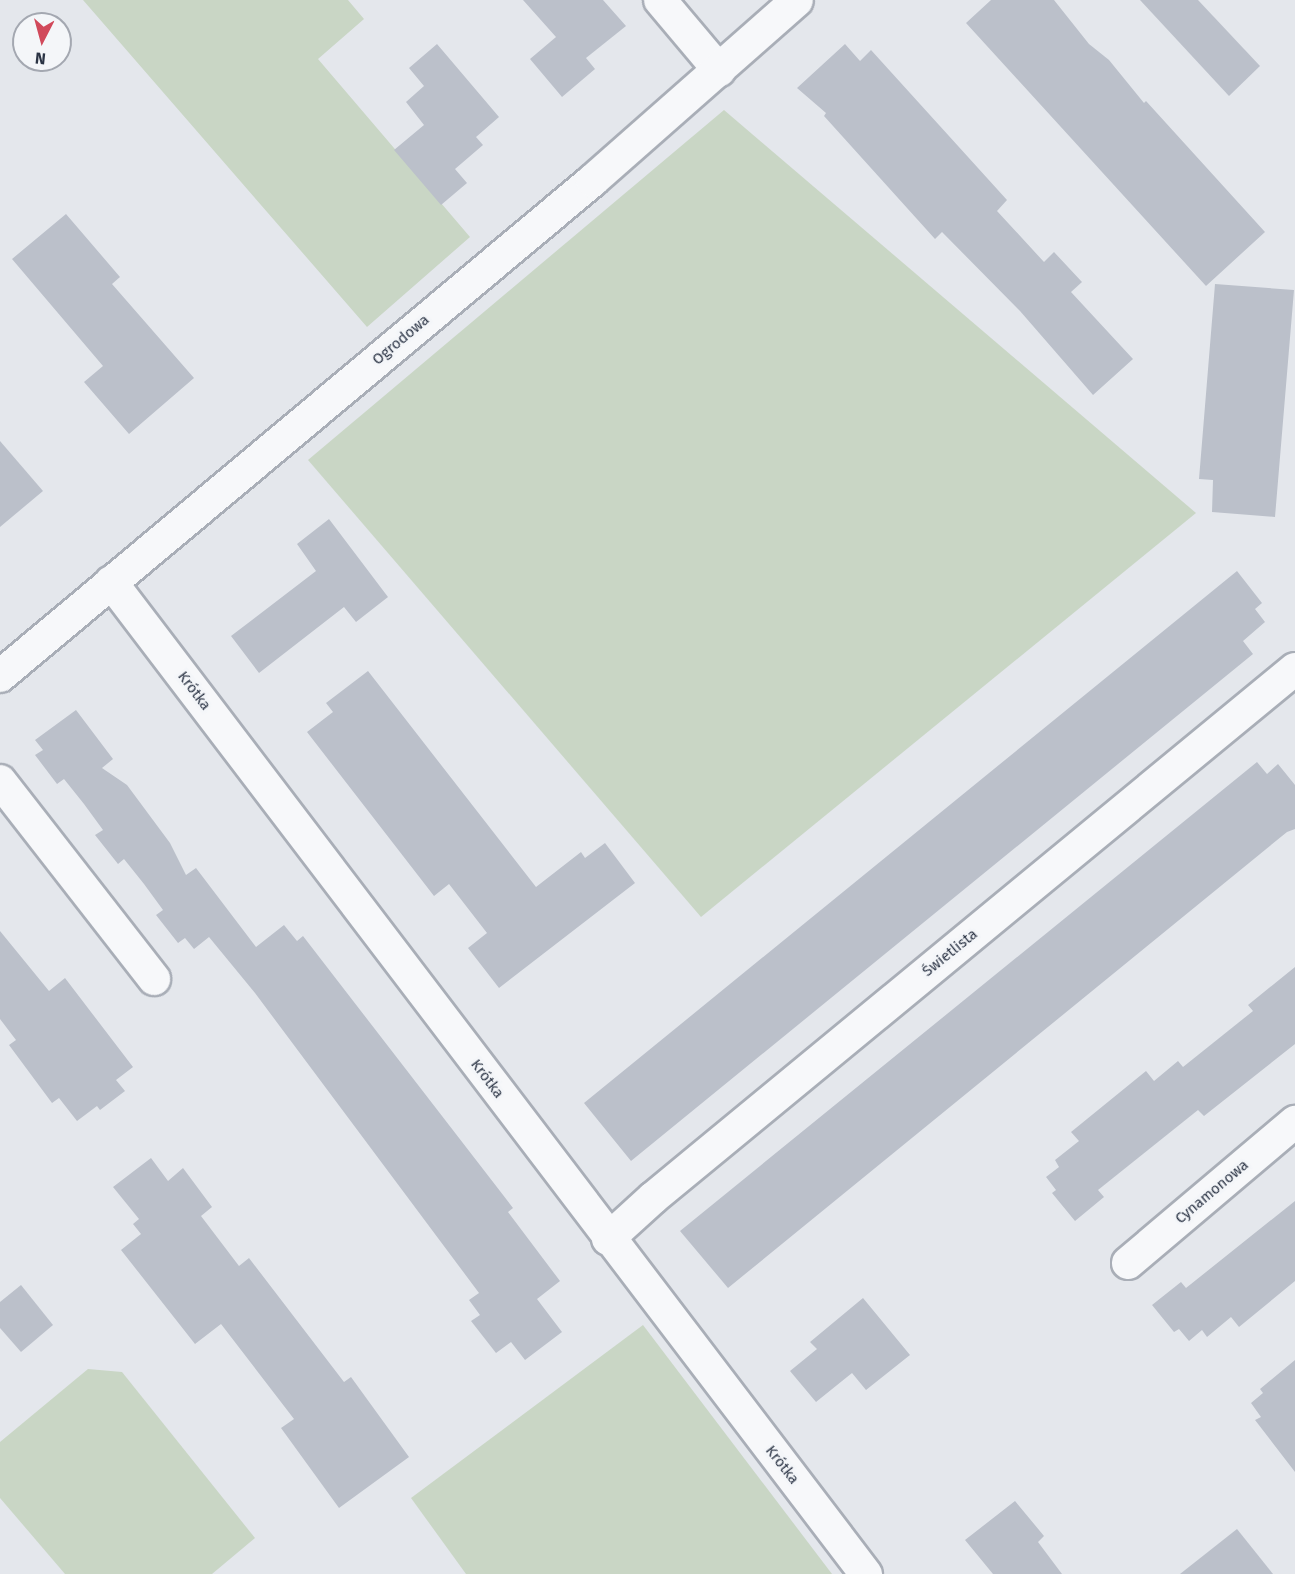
<!DOCTYPE html>
<meta charset="utf-8">
<style>
body{margin:0}
#map{position:relative;width:1295px;height:1574px;overflow:hidden;background:#e4e7ec;font-family:"Fira Sans",sans-serif}
div>[style]{position:absolute}
[style*='--x']{left:calc(var(--x)*1px);top:calc(var(--y)*1px);width:calc(var(--w)*1px);rotate:calc(var(--a)*1deg)}
.green>*{inset:0;background:#c9d6c5}
.building>*{inset:0;background:#bbc0ca}
.roads{filter:drop-shadow(2px 0 #a9aeb7) drop-shadow(-2px 0 #a9aeb7) drop-shadow(0 2px #a9aeb7) drop-shadow(0 -2px #a9aeb7)}
.street>*{height:32px;margin:-16px;padding:0 16px;transform-origin:16px;border-radius:16px;background:#f7f8fa}
span{translate:-50% -50%;white-space:nowrap;text-align:center;line-height:1.15;-webkit-text-stroke:6px #f4f6f9;paint-order:stroke}
.street-label{font-size:15px;color:#2b3445}
.north{position:absolute;left:12px;top:12px;width:60px;height:60px;box-sizing:border-box;background:#f4f6f9;border:2px solid #a4a8b1;border-radius:50%;rotate:186deg;font-size:16px;font-weight:700;line-height:24px;text-align:center;color:#2b3445}
.north::after{content:'';display:block;margin:auto;width:21px;height:27px;background:#d1495b;clip-path:polygon(50% 0,100% 100%,50% 72%,0 100%)}
</style>
<div id="map">
<div class="green">
<div style="clip-path:polygon(83px 0,348px 0,364px 19px,318px 59px,470px 237px,367px 327px)"></div>
<div style="clip-path:polygon(724px 110px,1196px 513px,701px 917px,308px 460px)"></div>
<div style="clip-path:polygon(643px 1325px,832px 1574px,466px 1574px,411px 1498px)"></div>
<div style="clip-path:polygon(88px 1369px,122px 1372px,255px 1538px,212px 1574px,65px 1574px,0 1498px,0 1442px)"></div>
</div>
<div class="building">
<div style="clip-path:polygon(523px 0,603px 0,626px 26px,586px 58px,595px 69px,562px 97px,530px 59px,556px 37px)"></div>
<div style="clip-path:polygon(991px 0,1054px 0,1089px 44px,1109px 60px,1144px 103px,1146px 101px,1265px 232px,1206px 286px,966px 23px)"></div>
<div style="clip-path:polygon(1140px 0,1198px 0,1260px 66px,1229px 96px)"></div>
<div style="clip-path:polygon(437px 44px,499px 117px,476px 137px,483px 145px,455px 169px,467px 183px,441px 205px,394px 150px,424px 125px,406px 102px,424px 86px,409px 68px)"></div>
<div style="clip-path:polygon(845px 44px,860px 61px,871px 50px,1007px 200px,997px 211px,1044px 262px,1054px 252px,1082px 282px,1071px 292px,1133px 359px,1093px 395px,1020px 311px,942px 232px,935px 239px,824px 116px,826px 113px,797px 88px)"></div>
<div style="clip-path:polygon(66px 214px,120px 277px,112px 284px,194px 378px,129px 434px,84px 382px,103px 366px,12px 259px)"></div>
<div style="clip-path:polygon(1215px 284px,1294px 290px,1275px 517px,1212px 512px,1213px 480px,1199px 479px)"></div>
<div style="clip-path:polygon(0 441px,43px 491px,0 527px)"></div>
<div style="clip-path:polygon(329px 519px,388px 597px,356px 622px,344px 607px,259px 673px,231px 636px,316px 571px,297px 544px)"></div>
<div style="clip-path:polygon(1237px 571px,1262px 603px,1255px 609px,1265px 622px,1243px 641px,1253px 654px,631px 1161px,584px 1103px)"></div>
<div style="clip-path:polygon(368px 671px,536px 887px,581px 852px,585px 858px,605px 843px,635px 883px,499px 988px,468px 948px,487px 933px,449px 884px,434px 896px,307px 732px,333px 712px,326px 703px)"></div>
<div style="clip-path:polygon(76px 710px,113px 759px,102px 768px,127px 785px,170px 843px,186px 875px,196px 868px,256px 947px,284px 925px,297px 941px,303px 936px,513px 1208px,508px 1212px,560px 1281px,537px 1299px,562px 1332px,525px 1360px,511px 1342px,496px 1353px,471px 1321px,480px 1315px,469px 1300px,479px 1293px,255px 993px,209px 937px,194px 949px,185px 938px,178px 943px,156px 915px,163px 910px,144px 884px,124px 859px,118px 864px,95px 835px,103px 830px,84px 804px,64px 779px,57px 784px,35px 755px,43px 750px,35px 740px)"></div>
<div style="clip-path:polygon(1257px 762px,1267px 774px,1278px 764px,1295px 785px,1295px 829px,1287px 832px,728px 1288px,680px 1231px)"></div>
<div style="clip-path:polygon(0 931px,49px 991px,65px 978px,133px 1067px,116px 1080px,125px 1091px,100px 1110px,97px 1106px,77px 1121px,59px 1098px,52px 1103px,9px 1045px,16px 1040px,0 1019px)"></div>
<div style="clip-path:polygon(1295px 967px,1295px 1044px,1204px 1116px,1198px 1110px,1098px 1190px,1104px 1197px,1075px 1221px,1052px 1193px,1056px 1190px,1046px 1177px,1059px 1167px,1055px 1160px,1079px 1141px,1071px 1132px,1146px 1071px,1154px 1081px,1178px 1061px,1183px 1067px,1253px 1011px,1248px 1005px)"></div>
<div style="clip-path:polygon(151px 1158px,168px 1181px,183px 1168px,212px 1207px,201px 1216px,239px 1266px,249px 1258px,344px 1382px,351px 1377px,409px 1457px,339px 1508px,281px 1428px,294px 1419px,221px 1324px,195px 1344px,121px 1250px,141px 1234px,133px 1224px,139px 1219px,113px 1187px)"></div>
<div style="clip-path:polygon(1295px 1201px,1295px 1281px,1239px 1327px,1231px 1317px,1207px 1337px,1202px 1330px,1189px 1341px,1179px 1329px,1174px 1332px,1152px 1305px,1181px 1282px,1186px 1288px)"></div>
<div style="clip-path:polygon(21px 1285px,53px 1325px,21px 1352px,0 1328px,0 1302px)"></div>
<div style="clip-path:polygon(863px 1298px,910px 1355px,866px 1390px,852px 1373px,816px 1402px,790px 1371px,817px 1349px,810px 1342px)"></div>
<div style="clip-path:polygon(1295px 1360px,1295px 1472px,1255px 1420px,1261px 1417px,1251px 1403px,1263px 1393px,1260px 1389px)"></div>
<div style="clip-path:polygon(1015px 1501px,1044px 1536px,1038px 1542px,1062px 1574px,993px 1574px,965px 1540px)"></div>
<div style="clip-path:polygon(1237px 1529px,1273px 1574px,1180px 1574px)"></div>
</div>
<div class="roads">
<div class="street">
<div style="--x:660;--y:0;--w:92;--a:49.9"></div>
<div style="--x:111;--y:582;--w:1247;--a:52.73"></div>
<div style="--x:0;--y:676;--w:772;--a:-39.9"></div>
<div style="--x:592;--y:181;--w:273;--a:-41.4"></div>
<div style="--x:0;--y:781;--w:251;--a:52.1"></div>
<div style="--x:608;--y:1239;--w:61;--a:-42.3"></div>
<div style="--x:653;--y:1198;--w:832;--a:-39.49"></div>
<div style="--x:1128;--y:1263;--w:219;--a:-40.2"></div>
</div>
</div>
<div class="street-label">
<span style="left:401px;top:340px;rotate:-40deg">Ogrodowa</span>
<span style="left:194px;top:691px;rotate:53deg">Krótka</span>
<span style="left:950px;top:953px;rotate:-39deg">Świetlista</span>
<span style="left:487px;top:1079px;rotate:53deg">Krótka</span>
<span style="left:1212px;top:1192px;rotate:-40deg">Cynamonowa</span>
<span style="left:782px;top:1465px;rotate:52deg">Krótka</span>
</div>
<div class="north">N</div>
</div>
